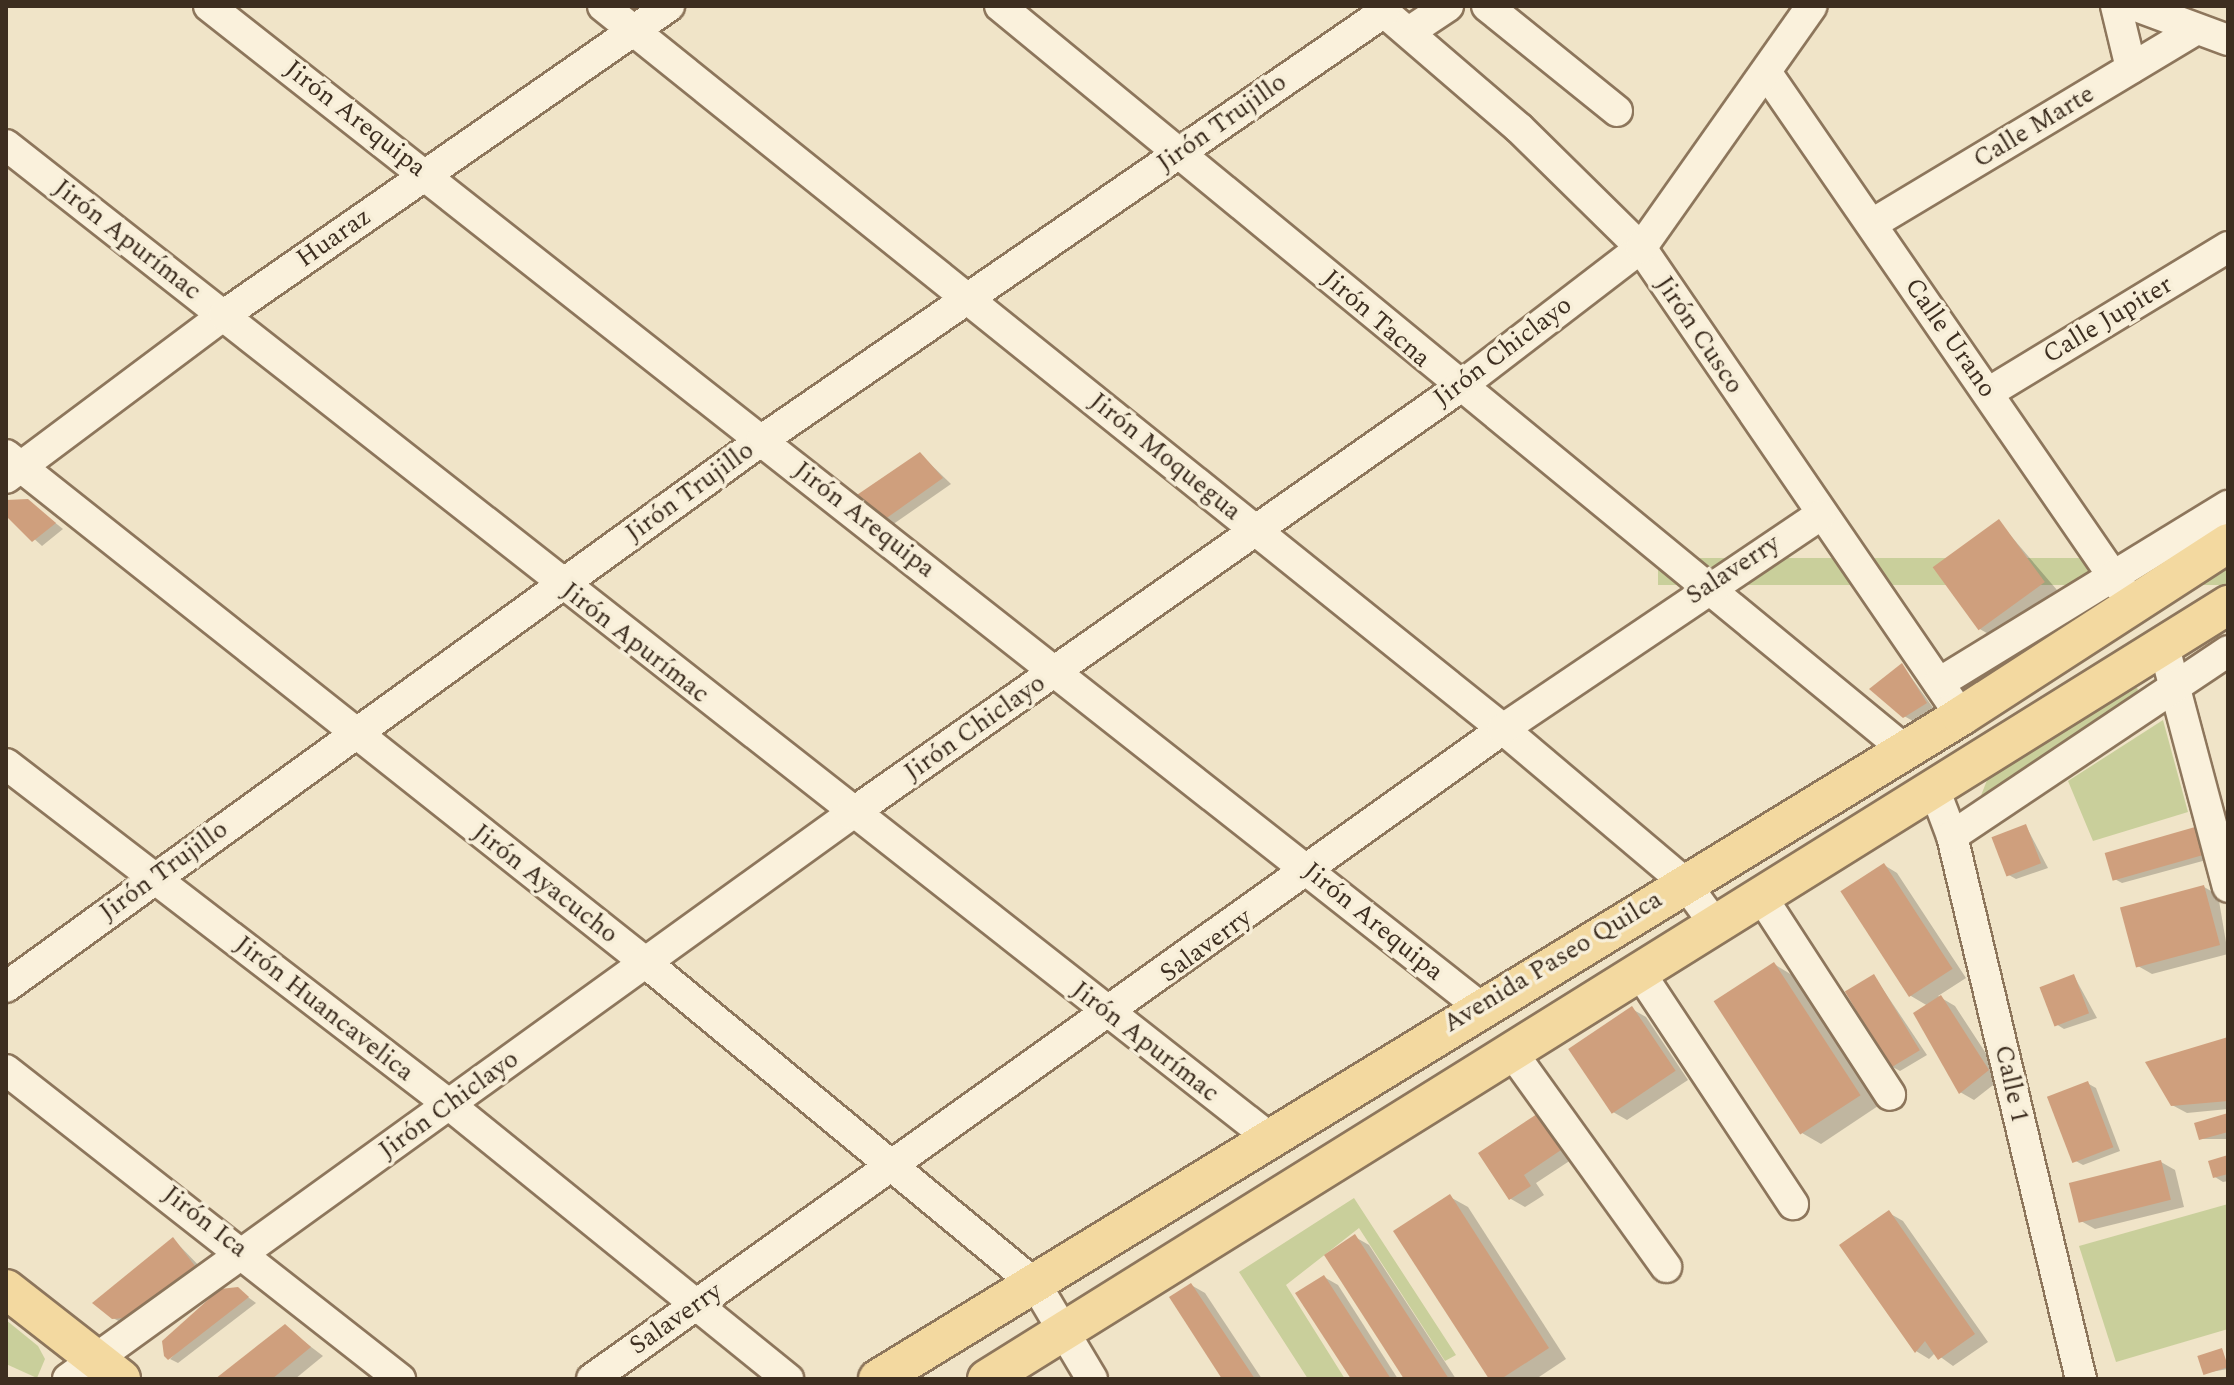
<!DOCTYPE html>
<meta charset="utf-8">
<style>
body{margin:0}
#map{position:relative;width:2234px;height:1385px;overflow:hidden;background:#f0e4c8;font-family:Spectral,serif}
div>[style]{position:absolute}
[style*='--x']{left:calc(var(--x)*1px);top:calc(var(--y)*1px);width:calc(var(--w)*1px);rotate:calc(var(--a)*1deg)}
.green>*{inset:0;background:#c9cf9b;transform-origin:0 0}
.shadow>*{inset:0;background:#0003}
.building>*{inset:0;background:#cf9f7d;transform-origin:0 0}
.roads{filter:drop-shadow(2px 0 #8d765c) drop-shadow(-2px 0 #8d765c) drop-shadow(0 2px #8d765c) drop-shadow(0 -2px #8d765c)}
.minor>*{height:30px;margin:-15px;padding:0 15px;transform-origin:15px;border-radius:15px;background:#faf1dc}
.major>*{height:38px;margin:-19px;padding:0 19px;transform-origin:19px;border-radius:19px;background:#f3d9a0}
span{translate:-50% -50%;white-space:nowrap;text-align:center;line-height:1.15;-webkit-text-stroke:7px #f7eed8;paint-order:stroke}
.street-label{font-size:26px;color:#3d2e20}
.frame{position:absolute;inset:0;border:8px solid #3d2e20;pointer-events:none}
</style>
<div id="map">
<div class="green">
<div style="left:2228px;top:558px;width:27px;height:570px;rotate:90deg"></div>
<div style="clip-path:polygon(2126px 680px,2138px 689px,2133px 703px,1980px 798px,1991px 770px)"></div>
<div style="clip-path:polygon(2163px 720px,2188px 812px,2093px 841px,2068px 781px)"></div>
<div style="clip-path:polygon(1354px 1198px,1456px 1355px,1445px 1361px,1359px 1228px,1286px 1285px,1345px 1379px,1308px 1379px,1239px 1272px)"></div>
<div style="clip-path:polygon(2228px 1204px,2228px 1329px,2116px 1362px,2079px 1246px)"></div>
<div style="clip-path:polygon(6px 1320px,38px 1346px,45px 1359px,37px 1378px,6px 1364px)"></div>
</div>
<div class="shadow">
<div style="clip-path:polygon(920px 454px,951px 484px,892px 525px,882px 520px)"></div>
<div style="clip-path:polygon(28px 501px,63px 529px,42px 546px,6px 513px,6px 506px)"></div>
<div style="clip-path:polygon(1999px 522px,2057px 590px,1992px 636px,1978px 628px)"></div>
<div style="clip-path:polygon(1902px 665px,1934px 709px,1913px 721px,1904px 716px)"></div>
<div style="clip-path:polygon(2026px 826px,2048px 868px,2016px 879px,2007px 874px)"></div>
<div style="clip-path:polygon(2195px 829px,2210px 859px,2122px 883px,2113px 878px)"></div>
<div style="clip-path:polygon(1884px 865px,1897px 873px,1966px 978px,1938px 996px,1955px 1006px,2002px 1078px,1974px 1100px,1960px 1092px,1928px 1006px,1911px 996px)"></div>
<div style="clip-path:polygon(2204px 887px,2218px 895px,2228px 954px,2152px 974px,2138px 966px)"></div>
<div style="clip-path:polygon(1774px 964px,1792px 975px,1878px 1106px,1821px 1144px,1802px 1133px)"></div>
<div style="clip-path:polygon(1874px 976px,1927px 1055px,1900px 1071px,1891px 1066px)"></div>
<div style="clip-path:polygon(2074px 976px,2097px 1018px,2064px 1029px,2056px 1024px)"></div>
<div style="clip-path:polygon(1632px 1009px,1646px 1017px,1688px 1080px,1627px 1120px,1613px 1112px)"></div>
<div style="clip-path:polygon(2228px 1039px,2228px 1109px,2187px 1113px,2172px 1105px)"></div>
<div style="clip-path:polygon(2087px 1083px,2096px 1088px,2120px 1151px,2083px 1165px,2074px 1160px)"></div>
<div style="clip-path:polygon(2228px 1115px,2228px 1139px,2200px 1139px)"></div>
<div style="clip-path:polygon(1537px 1116px,1574px 1158px,1536px 1183px,1544px 1195px,1525px 1207px,1511px 1199px,1481px 1154px)"></div>
<div style="clip-path:polygon(2228px 1157px,2228px 1181px,2223px 1182px,2215px 1177px)"></div>
<div style="clip-path:polygon(2161px 1162px,2175px 1170px,2184px 1207px,2095px 1229px,2081px 1221px)"></div>
<div style="clip-path:polygon(1450px 1197px,1468px 1207px,1566px 1359px,1536px 1379px,1491px 1379px)"></div>
<div style="clip-path:polygon(1889px 1213px,1903px 1221px,1988px 1342px,1953px 1366px,1935px 1353px,1929px 1359px,1916px 1351px)"></div>
<div style="clip-path:polygon(1355px 1237px,1369px 1245px,1456px 1379px,1407px 1379px)"></div>
<div style="clip-path:polygon(173px 1239px,207px 1274px,128px 1326px,113px 1318px)"></div>
<div style="clip-path:polygon(1324px 1277px,1338px 1285px,1398px 1379px,1353px 1379px)"></div>
<div style="clip-path:polygon(1191px 1285px,1205px 1293px,1262px 1379px,1225px 1379px)"></div>
<div style="clip-path:polygon(237px 1289px,256px 1303px,178px 1363px,170px 1359px)"></div>
<div style="clip-path:polygon(285px 1327px,323px 1356px,295px 1379px,218px 1379px)"></div>
<div style="clip-path:polygon(2222px 1350px,2228px 1369px,2205px 1373px)"></div>
</div>
<div class="building">
<div style="clip-path:polygon(920px 452px,943px 478px,881px 522px,851px 499px)"></div>
<div style="clip-path:polygon(28px 499px,56px 523px,32px 542px,6px 516px,6px 500px)"></div>
<div style="left:1999px;top:519px;width:78px;height:82px;rotate:54deg"></div>
<div style="clip-path:polygon(1902px 663px,1927px 703px,1903px 718px,1869px 689px)"></div>
<div style="left:2026px;top:824px;width:42px;height:37px;rotate:69deg"></div>
<div style="left:2195px;top:827px;width:29px;height:94px;rotate:74deg"></div>
<div style="left:1884px;top:863px;width:126px;height:52px;rotate:57deg"></div>
<div style="left:2204px;top:885px;width:62px;height:87px;rotate:75deg"></div>
<div style="left:1774px;top:962px;width:159px;height:72px;rotate:57deg"></div>
<div style="left:1874px;top:974px;width:89px;height:34px;rotate:59deg"></div>
<div style="left:2074px;top:974px;width:42px;height:37px;rotate:69deg"></div>
<div style="clip-path:polygon(1941px 995px,1989px 1070px,1959px 1094px,1913px 1013px)"></div>
<div style="left:1632px;top:1006px;width:78px;height:77px;rotate:56deg"></div>
<div style="clip-path:polygon(2228px 1037px,2228px 1101px,2171px 1106px,2145px 1062px)"></div>
<div style="left:2088px;top:1081px;width:71px;height:44px;rotate:69deg"></div>
<div style="clip-path:polygon(2228px 1113px,2228px 1132px,2199px 1140px,2194px 1123px)"></div>
<div style="clip-path:polygon(1537px 1114px,1561px 1150px,1524px 1175px,1531px 1186px,1509px 1200px,1478px 1153px)"></div>
<div style="clip-path:polygon(2228px 1155px,2228px 1174px,2213px 1178px,2208px 1161px)"></div>
<div style="left:2161px;top:1160px;width:41px;height:95px;rotate:76deg"></div>
<div style="clip-path:polygon(1450px 1194px,1549px 1348px,1501px 1379px,1489px 1379px,1393px 1231px)"></div>
<div style="clip-path:polygon(1889px 1210px,1975px 1334px,1938px 1360px,1925px 1341px,1915px 1353px,1839px 1245px)"></div>
<div style="clip-path:polygon(1355px 1234px,1449px 1379px,1404px 1379px,1324px 1255px)"></div>
<div style="clip-path:polygon(173px 1237px,195px 1266px,124px 1318px,112px 1319px,92px 1303px)"></div>
<div style="clip-path:polygon(1324px 1275px,1391px 1379px,1351px 1379px,1295px 1293px)"></div>
<div style="clip-path:polygon(1191px 1283px,1255px 1379px,1222px 1379px,1169px 1297px)"></div>
<div style="clip-path:polygon(238px 1287px,249px 1297px,168px 1360px,164px 1356px,162px 1341px,220px 1289px)"></div>
<div style="clip-path:polygon(285px 1324px,311px 1347px,272px 1379px,215px 1379px)"></div>
<div style="left:2222px;top:1348px;width:20px;height:26px;rotate:72deg"></div>
</div>
<div class="roads">
<div class="minor">
<div style="--x:209;--y:6;--w:1618;--a:38.22"></div>
<div style="--x:603;--y:6;--w:1154;--a:38.78"></div>
<div style="--x:1503;--y:729;--w:237;--a:40.2"></div>
<div style="--x:1684;--y:882;--w:51;--a:53.8"></div>
<div style="--x:1000;--y:6;--w:1172;--a:39.42"></div>
<div style="--x:1377;--y:6;--w:187;--a:40.7"></div>
<div style="--x:1519;--y:128;--w:171;--a:44.5"></div>
<div style="--x:1641;--y:248;--w:567;--a:55.64"></div>
<div style="--x:1487;--y:6;--w:167;--a:38.9"></div>
<div style="--x:2116;--y:6;--w:64;--a:76.4"></div>
<div style="--x:2136;--y:6;--w:98;--a:20.3"></div>
<div style="--x:1409;--y:32;--w:47;--a:-33.7"></div>
<div style="--x:1766;--y:72;--w:647;--a:55.45"></div>
<div style="--x:6;--y:145;--w:1604;--a:38.16"></div>
<div style="--x:1872;--y:224;--w:378;--a:-31"></div>
<div style="--x:1988;--y:393;--w:281;--a:-31.3"></div>
<div style="--x:6;--y:455;--w:816;--a:38.43"></div>
<div style="--x:645;--y:962;--w:507;--a:39.56"></div>
<div style="--x:1036;--y:1285;--w:109;--a:59.2"></div>
<div style="--x:6;--y:478;--w:272;--a:-36.8"></div>
<div style="--x:224;--y:315;--w:542;--a:-34.78"></div>
<div style="--x:2164;--y:647;--w:248;--a:75.1"></div>
<div style="--x:1939;--y:683;--w:339;--a:-31.5"></div>
<div style="--x:6;--y:764;--w:561;--a:37.54"></div>
<div style="--x:451;--y:1106;--w:434;--a:39"></div>
<div style="--x:1935;--y:791;--w:48;--a:69.3"></div>
<div style="--x:1952;--y:836;--w:558;--a:76.64"></div>
<div style="--x:1952;--y:836;--w:332;--a:-33.8"></div>
<div style="--x:1761;--y:896;--w:237;--a:57"></div>
<div style="--x:1638;--y:970;--w:281;--a:56.5"></div>
<div style="--x:6;--y:987;--w:933;--a:-35.89"></div>
<div style="--x:762;--y:440;--w:755;--a:-34.53"></div>
<div style="--x:1511;--y:1051;--w:266;--a:54.3"></div>
<div style="--x:6;--y:1070;--w:501;--a:38.11"></div>
<div style="--x:68;--y:1379;--w:966;--a:-35.81"></div>
<div style="--x:851;--y:814;--w:740;--a:-35.04"></div>
<div style="--x:1457;--y:389;--w:232;--a:-37.5"></div>
<div style="--x:1641;--y:248;--w:296;--a:-54.8"></div>
<div style="--x:592;--y:1379;--w:1119;--a:-35.51"></div>
<div style="--x:1503;--y:729;--w:382;--a:-34"></div>
</div>
<div class="major">
<div style="--x:6;--y:1289;--w:146;--a:38"></div>
<div style="--x:878;--y:1379;--w:1270;--a:-31.47"></div>
<div style="--x:1961;--y:716;--w:318;--a:-32.9"></div>
<div style="--x:987;--y:1379;--w:1463;--a:-31.95"></div>
</div>
</div>
<div class="street-label">
<span style="left:355px;top:119px;rotate:38deg">Jirón Arequipa</span>
<span style="left:1222px;top:123px;rotate:-35deg">Jirón Trujillo</span>
<span style="left:2034px;top:127px;rotate:-31deg">Calle Marte</span>
<span style="left:334px;top:238px;rotate:-35deg">Huaraz</span>
<span style="left:127px;top:240px;rotate:38deg">Jirón Apurímac</span>
<span style="left:1376px;top:319px;rotate:41deg">Jirón Tacna</span>
<span style="left:2108px;top:320px;rotate:-31deg">Calle Jupiter</span>
<span style="left:1699px;top:335px;rotate:56deg">Jirón Cusco</span>
<span style="left:1950px;top:338px;rotate:55deg">Calle Urano</span>
<span style="left:1503px;top:352px;rotate:-37deg">Jirón Chiclayo</span>
<span style="left:1165px;top:457px;rotate:39deg">Jirón Moquegua</span>
<span style="left:690px;top:492px;rotate:-36deg">Jirón Trujillo</span>
<span style="left:864px;top:520px;rotate:38deg">Jirón Arequipa</span>
<span style="left:1733px;top:570px;rotate:-33deg">Salaverry</span>
<span style="left:635px;top:643px;rotate:38deg">Jirón Apurímac</span>
<span style="left:975px;top:728px;rotate:-35deg">Jirón Chiclayo</span>
<span style="left:164px;top:871px;rotate:-36deg">Jirón Trujillo</span>
<span style="left:545px;top:884px;rotate:38deg">Jirón Ayacucho</span>
<span style="left:1373px;top:922px;rotate:39deg">Jirón Arequipa</span>
<span style="left:1206px;top:946px;rotate:-36deg">Salaverry</span>
<span style="left:1553px;top:962px;rotate:-31deg">Avenida Paseo Quilca</span>
<span style="left:324px;top:1009px;rotate:38deg">Jirón Huancavelica</span>
<span style="left:1145px;top:1042px;rotate:38deg">Jirón Apurímac</span>
<span style="left:2011px;top:1084px;rotate:77deg">Calle 1</span>
<span style="left:449px;top:1105px;rotate:-36deg">Jirón Chiclayo</span>
<span style="left:205px;top:1222px;rotate:38deg">Jirón Ica</span>
<span style="left:676px;top:1319px;rotate:-35deg">Salaverry</span>
</div>
<div class="frame"></div>
</div>
